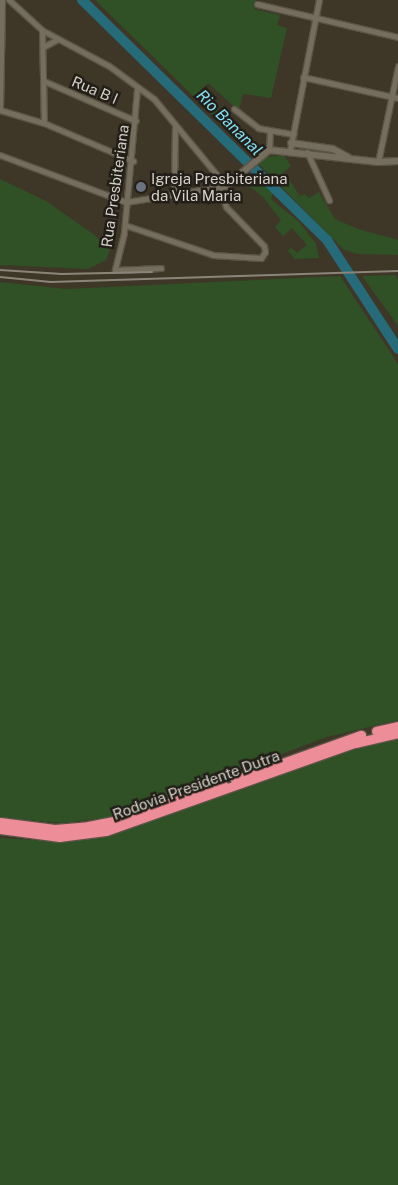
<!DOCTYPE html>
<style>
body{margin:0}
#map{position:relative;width:398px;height:1185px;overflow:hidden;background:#3e3728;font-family:"Public Sans",sans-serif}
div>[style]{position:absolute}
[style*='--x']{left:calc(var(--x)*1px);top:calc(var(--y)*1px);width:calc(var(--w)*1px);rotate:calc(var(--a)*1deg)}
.green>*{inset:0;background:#305025}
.river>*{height:10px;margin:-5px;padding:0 5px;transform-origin:5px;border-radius:5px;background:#256b79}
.roads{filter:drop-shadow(1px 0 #5a5447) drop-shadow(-1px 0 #5a5447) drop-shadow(0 1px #5a5447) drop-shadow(0 -1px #5a5447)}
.minor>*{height:5px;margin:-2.5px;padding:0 2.5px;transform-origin:2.5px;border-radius:2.5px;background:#756d5d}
.tertiary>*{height:6px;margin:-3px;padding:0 3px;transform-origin:3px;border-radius:3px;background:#756d5d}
.motorway>*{height:9px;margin:-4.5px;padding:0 4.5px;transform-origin:4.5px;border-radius:4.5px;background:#ed8d97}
.rail>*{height:2px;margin:-1px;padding:0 1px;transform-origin:1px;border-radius:1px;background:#8b8579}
.dots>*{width:14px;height:14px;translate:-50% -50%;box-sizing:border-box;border:2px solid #221f18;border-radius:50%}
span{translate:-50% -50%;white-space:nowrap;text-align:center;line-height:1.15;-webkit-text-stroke:5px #221f18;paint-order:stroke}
.street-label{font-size:15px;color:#d6d1c8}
.poi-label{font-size:15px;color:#d6d1c8}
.left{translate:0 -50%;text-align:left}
.water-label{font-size:16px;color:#82e2f8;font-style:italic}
</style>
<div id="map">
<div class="green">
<div style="clip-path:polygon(95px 0,257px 0,254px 9px,280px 15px,277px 25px,287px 28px,271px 98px,243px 94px,239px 111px,208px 83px,200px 91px,234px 127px,230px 132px)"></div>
<div style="clip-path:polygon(284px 155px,291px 166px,284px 172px,300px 196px,305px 194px,309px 198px,319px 192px,335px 219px,358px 229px,398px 240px,398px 255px,357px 254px,343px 249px,258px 163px,266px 157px)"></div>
<div style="clip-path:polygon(247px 174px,274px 188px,271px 199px,299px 222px,316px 244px,319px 258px,295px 259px,288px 251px,291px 247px,297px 253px,307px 245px,292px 228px,283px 236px,275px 227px,281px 220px,263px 197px,241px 179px)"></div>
<div style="clip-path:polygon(0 179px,46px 201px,96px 236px,110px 250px,106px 260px,88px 269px,0 265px)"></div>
<div style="clip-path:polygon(395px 275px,398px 280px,398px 326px,362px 276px)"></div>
<div style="clip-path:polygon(340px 276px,398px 364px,398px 720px,327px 737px,112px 817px,63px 823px,0 818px,0 282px,66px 289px)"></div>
<div style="clip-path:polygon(398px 737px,398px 1185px,0 1185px,0 838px,53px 841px,103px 835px,256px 785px,326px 756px)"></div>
</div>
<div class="river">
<div style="--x:82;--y:0;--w:343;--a:44.4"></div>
<div style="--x:327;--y:240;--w:130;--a:56.9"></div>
</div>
<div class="roads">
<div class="minor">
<div style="--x:257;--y:4;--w:145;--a:13.2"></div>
<div style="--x:42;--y:30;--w:93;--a:88.8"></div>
<div style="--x:43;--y:47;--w:17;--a:-28"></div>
<div style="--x:303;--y:77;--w:97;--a:12.5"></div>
<div style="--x:44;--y:81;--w:100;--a:23.5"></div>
<div style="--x:137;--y:89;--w:145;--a:95.2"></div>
<div style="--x:124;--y:233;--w:38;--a:104"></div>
<div style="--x:115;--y:270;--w:46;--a:-2.5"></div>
<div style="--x:0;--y:109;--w:109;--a:-88.9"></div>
<div style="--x:234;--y:109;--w:31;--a:38"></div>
<div style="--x:258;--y:128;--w:36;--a:10"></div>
<div style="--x:0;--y:110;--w:46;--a:16.5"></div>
<div style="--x:44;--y:123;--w:97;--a:23.1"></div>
<div style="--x:269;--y:150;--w:18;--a:-87"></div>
<div style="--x:290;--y:150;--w:153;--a:-79.1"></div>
<div style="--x:307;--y:152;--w:53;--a:65.4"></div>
<div style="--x:0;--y:155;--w:134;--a:20.5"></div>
<div style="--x:126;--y:202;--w:101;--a:-9.1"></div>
<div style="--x:226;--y:186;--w:113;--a:-129.6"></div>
<div style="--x:154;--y:99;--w:56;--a:-143.7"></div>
<div style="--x:109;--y:66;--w:76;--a:-151.8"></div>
<div style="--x:42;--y:30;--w:45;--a:-137.7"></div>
<div style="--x:378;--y:162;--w:98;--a:-78.2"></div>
<div style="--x:174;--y:195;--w:68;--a:-89.2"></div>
<div style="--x:125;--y:225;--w:93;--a:18.8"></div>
<div style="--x:213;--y:255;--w:48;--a:3.6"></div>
<div style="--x:261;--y:258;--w:7;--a:-56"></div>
<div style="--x:265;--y:252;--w:6;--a:-99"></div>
<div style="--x:264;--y:246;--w:54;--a:-134.3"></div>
<div style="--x:226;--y:207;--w:20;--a:-108"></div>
</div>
<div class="tertiary">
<div style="--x:291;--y:143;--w:42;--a:8.1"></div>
<div style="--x:333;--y:149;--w:18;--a:29"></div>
<div style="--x:226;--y:186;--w:56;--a:-39.9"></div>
<div style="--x:269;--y:150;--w:110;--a:6.3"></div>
<div style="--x:378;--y:162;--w:20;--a:-3"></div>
</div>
<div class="motorway">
<div style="--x:376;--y:731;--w:23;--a:-13"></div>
<div style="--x:235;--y:780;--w:134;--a:-19.7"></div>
<div style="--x:0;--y:822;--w:55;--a:7.3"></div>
<div style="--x:55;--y:829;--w:33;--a:-5"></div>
<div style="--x:88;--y:826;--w:26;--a:-11"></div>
<div style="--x:114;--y:821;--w:115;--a:-18.3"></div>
<div style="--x:0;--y:829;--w:60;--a:7.7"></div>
<div style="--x:59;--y:837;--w:47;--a:-7.3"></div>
<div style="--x:106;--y:831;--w:264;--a:-19.5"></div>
<div style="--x:355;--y:743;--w:44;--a:-13.1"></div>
</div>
</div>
<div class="rail">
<div style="--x:0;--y:270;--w:62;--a:3.7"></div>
<div style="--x:62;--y:274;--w:90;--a:-1.3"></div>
<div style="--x:0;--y:277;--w:51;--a:5.6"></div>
<div style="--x:51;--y:282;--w:347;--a:-1.8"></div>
</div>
<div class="dots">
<div style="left:141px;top:187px;background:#6b7280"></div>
</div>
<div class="street-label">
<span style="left:95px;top:90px;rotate:23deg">Rua B I</span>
<span style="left:115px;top:186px;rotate:-82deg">Rua Presbiteriana</span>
<span style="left:196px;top:785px;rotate:-20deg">Rodovia Presidente Dutra</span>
</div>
<div class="poi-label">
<span class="left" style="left:151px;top:187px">Igreja Presbiteriana<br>da Vila Maria</span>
</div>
<div class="water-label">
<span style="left:229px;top:123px;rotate:45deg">Rio Bananal</span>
</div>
</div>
